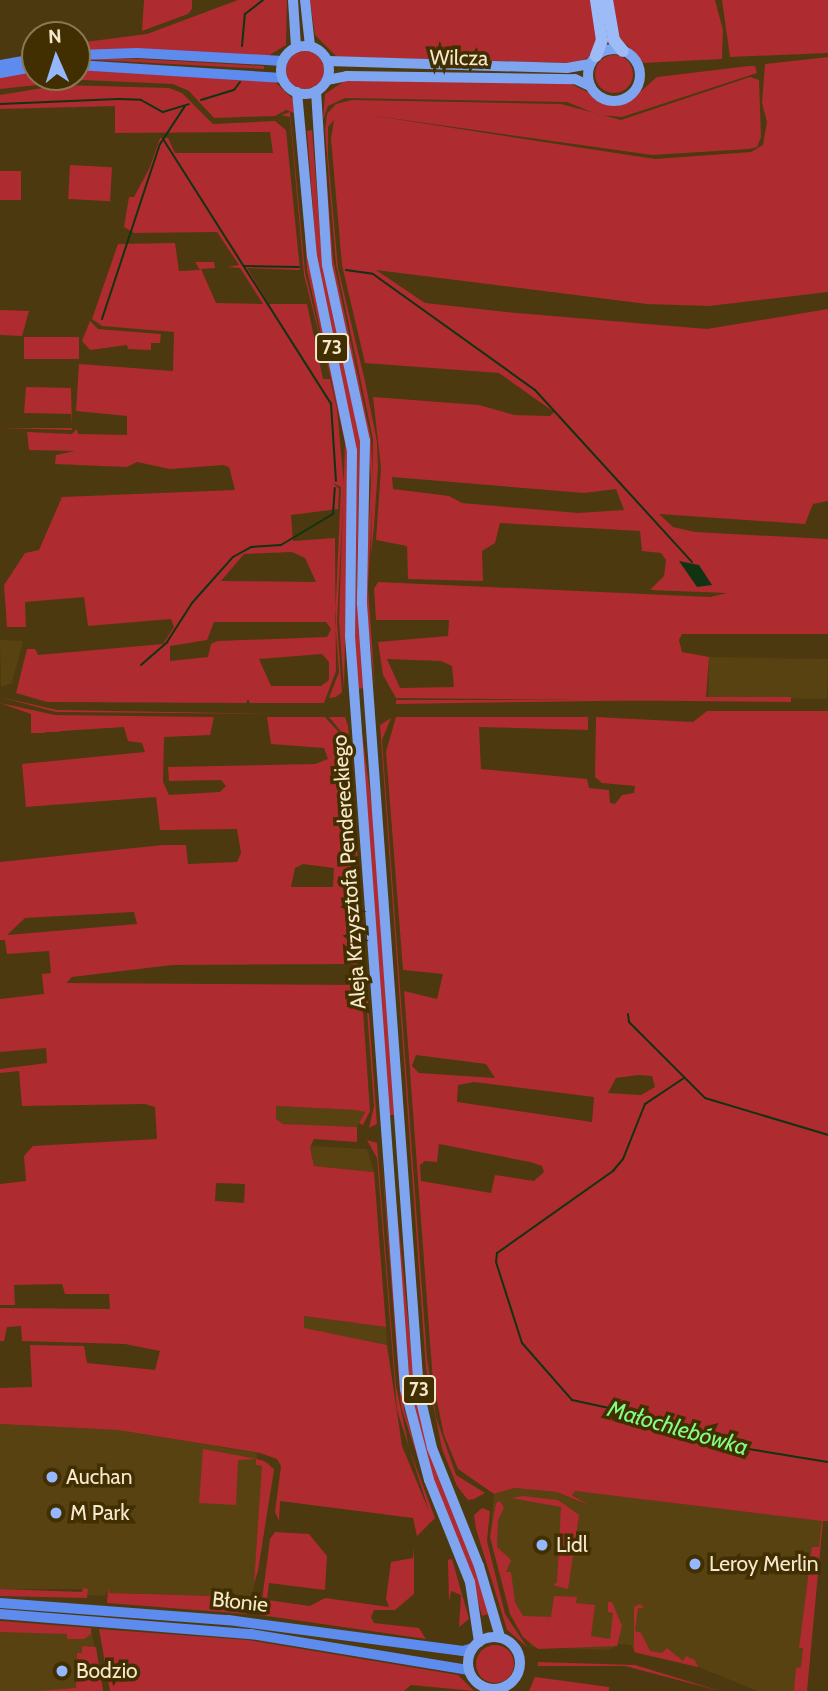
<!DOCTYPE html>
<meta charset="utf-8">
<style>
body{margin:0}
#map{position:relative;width:828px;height:1691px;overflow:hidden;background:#4c390f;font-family:Cabin,sans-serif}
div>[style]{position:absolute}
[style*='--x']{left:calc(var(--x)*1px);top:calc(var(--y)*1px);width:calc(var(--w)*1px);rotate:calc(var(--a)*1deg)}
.built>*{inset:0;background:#584211;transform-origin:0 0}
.green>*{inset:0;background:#ae2b30;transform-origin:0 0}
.round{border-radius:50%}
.water>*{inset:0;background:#123312}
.stream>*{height:2px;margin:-1px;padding:0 1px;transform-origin:1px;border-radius:1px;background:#123312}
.secondary>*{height:10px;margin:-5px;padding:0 5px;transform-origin:5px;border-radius:5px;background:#5d8bee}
.primary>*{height:10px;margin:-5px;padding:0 5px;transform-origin:5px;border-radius:5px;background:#80a5f0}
.primary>.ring{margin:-5px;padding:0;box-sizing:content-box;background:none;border:10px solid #80a5f0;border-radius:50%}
.highway>*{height:12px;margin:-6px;padding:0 6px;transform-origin:6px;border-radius:6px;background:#9dbbf6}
.dots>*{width:19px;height:19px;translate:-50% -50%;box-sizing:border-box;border:4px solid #412f02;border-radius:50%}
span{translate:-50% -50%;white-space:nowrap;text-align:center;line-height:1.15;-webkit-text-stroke:7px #412f02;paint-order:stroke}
.shield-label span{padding:2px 5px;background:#412f02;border:2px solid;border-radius:5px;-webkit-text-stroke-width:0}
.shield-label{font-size:19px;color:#f6e8cc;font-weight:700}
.street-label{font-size:21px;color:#f6e8cc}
.poi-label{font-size:21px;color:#f6e8cc}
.left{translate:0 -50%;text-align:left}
.water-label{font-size:23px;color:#81fe81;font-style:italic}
.north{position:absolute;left:21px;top:21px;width:70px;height:70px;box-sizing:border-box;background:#412f02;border:2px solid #897953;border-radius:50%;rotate:357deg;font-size:19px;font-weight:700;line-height:28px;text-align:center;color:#f6e8cc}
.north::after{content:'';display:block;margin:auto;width:24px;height:32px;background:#94b7fd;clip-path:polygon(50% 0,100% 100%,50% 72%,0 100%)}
</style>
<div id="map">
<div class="built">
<div style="clip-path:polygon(0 640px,23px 641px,12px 683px,1px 687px)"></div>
<div style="left:709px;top:657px;width:119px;height:40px;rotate:1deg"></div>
<div style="clip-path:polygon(276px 1106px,355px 1110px,365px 1112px,357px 1127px,311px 1126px,283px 1124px,276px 1119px)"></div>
<div style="clip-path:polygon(310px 1146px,367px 1149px,374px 1172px,314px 1166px)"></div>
<div style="clip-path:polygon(304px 1316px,386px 1327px,387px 1345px,304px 1329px)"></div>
<div style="clip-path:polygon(0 1424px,118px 1430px,257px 1453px,257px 1459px,269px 1463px,274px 1472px,252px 1597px,110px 1593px,108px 1588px,105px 1596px,87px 1595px,88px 1589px,0 1589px)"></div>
<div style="clip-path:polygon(514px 1488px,557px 1492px,586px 1505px,572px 1494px,575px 1491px,823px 1521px,803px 1691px,758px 1691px,701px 1668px,636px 1653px,631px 1645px,619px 1644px,609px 1650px,532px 1647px,511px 1617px,490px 1537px,494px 1494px)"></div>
<div style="clip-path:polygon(0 1621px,91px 1628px,103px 1691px,0 1691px)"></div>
</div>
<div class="green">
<div style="clip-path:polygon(144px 0,192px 0,192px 9px,188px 14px,142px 31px)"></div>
<div style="clip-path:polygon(238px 0,287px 0,286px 45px,268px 56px,77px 52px,77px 43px,147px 34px)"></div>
<div style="clip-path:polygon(310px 0,591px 0,597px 40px,591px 56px,576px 63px,337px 57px,315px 35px)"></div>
<div style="clip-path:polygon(612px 0,715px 0,723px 30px,722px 59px,644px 63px,620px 38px)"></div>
<div style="clip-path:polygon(722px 0,828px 0,828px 53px,730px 57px)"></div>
<div class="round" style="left:286px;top:51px;width:38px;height:38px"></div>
<div class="round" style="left:595px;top:55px;width:38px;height:38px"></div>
<div style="clip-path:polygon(evenodd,828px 57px,828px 292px,709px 306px,647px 304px,376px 270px,425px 303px,506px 312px,707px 329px,828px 309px,828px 501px,813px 504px,805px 524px,659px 514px,673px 527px,695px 532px,828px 539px,828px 634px,682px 634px,679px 640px,682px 652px,709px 657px,706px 697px,791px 697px,791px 702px,396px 698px,383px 675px,378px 642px,448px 636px,449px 620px,376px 620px,374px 589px,378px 582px,710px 597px,727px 593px,650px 590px,664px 576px,666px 560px,661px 553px,642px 551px,640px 531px,500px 523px,495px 543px,482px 551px,483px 581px,408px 579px,407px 546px,376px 540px,381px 468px,373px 397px,479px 405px,514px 415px,550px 416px,554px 412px,499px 373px,365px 363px,342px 265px,331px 139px,334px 120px,328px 127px,328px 156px,338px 268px,365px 381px,377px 442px,378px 467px,374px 526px,371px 555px,373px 439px,336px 264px,325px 131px,327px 114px,336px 104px,352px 100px,561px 104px,621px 120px,750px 77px,759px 80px,761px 137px,757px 147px,749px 149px,652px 155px,369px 115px,655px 159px,751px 152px,763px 145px,767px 122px,762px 103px,765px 64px,828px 57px,392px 477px,584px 493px,616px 489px,624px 510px,578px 513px,462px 503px,449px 496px,393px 489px,392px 477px,828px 57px,387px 659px,441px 661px,452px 666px,454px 687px,400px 688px,387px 659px)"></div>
<div style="clip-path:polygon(77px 59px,140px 59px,264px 66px,264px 69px)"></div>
<div style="clip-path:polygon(749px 66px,755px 66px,757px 73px,622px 117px,599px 115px,567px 102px,345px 98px,328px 106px,323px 120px,325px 94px,346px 80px,571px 84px,615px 105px,633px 98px,657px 77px)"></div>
<div style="clip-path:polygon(77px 69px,273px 80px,293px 99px,294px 113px,286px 110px,275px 116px,214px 118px,189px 91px,173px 84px,84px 80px,0 89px,0 76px,35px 70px,35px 77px,77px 77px)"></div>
<div style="clip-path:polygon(evenodd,61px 85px,169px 88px,182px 93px,213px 124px,275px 121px,286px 130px,300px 270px,247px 268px,269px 304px,307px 304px,323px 379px,330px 379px,337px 409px,344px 485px,337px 622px,342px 692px,336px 697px,329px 698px,339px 672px,335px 620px,341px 487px,333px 483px,339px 489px,338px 509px,291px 515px,293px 541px,335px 538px,336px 671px,324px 703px,250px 703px,248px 699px,246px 703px,47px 702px,16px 693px,27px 649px,35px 649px,38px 655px,163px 644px,174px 627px,171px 619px,88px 626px,84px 597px,25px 602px,26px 627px,7px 627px,4px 585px,25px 553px,39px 550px,62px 497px,235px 490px,229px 467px,223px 465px,170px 469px,137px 462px,127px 467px,55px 464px,56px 455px,75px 451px,29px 450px,27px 432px,72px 434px,77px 429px,78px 434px,127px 435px,127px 416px,76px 411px,79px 364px,173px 371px,174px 332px,102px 326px,92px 319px,118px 244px,175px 243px,179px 271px,200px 270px,195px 262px,214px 262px,215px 268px,201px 269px,216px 303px,263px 304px,240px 268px,227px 267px,239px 265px,217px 232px,134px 233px,124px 227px,129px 197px,134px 197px,150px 167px,160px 138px,168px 138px,175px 153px,273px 153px,270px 132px,115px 133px,115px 106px,0 109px,0 95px,61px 85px,292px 552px,305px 558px,316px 582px,221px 581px,244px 554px,292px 552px,61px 85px,214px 622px,326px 622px,331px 629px,327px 637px,217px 641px,211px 644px,208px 657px,170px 661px,170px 646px,207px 640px,214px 622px,61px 85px,322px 654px,329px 662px,329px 680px,321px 686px,271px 686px,259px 659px,322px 654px)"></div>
<div style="clip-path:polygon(290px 112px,305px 272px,330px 377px,304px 275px,290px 117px,281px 115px)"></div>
<div style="clip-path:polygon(312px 130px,321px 246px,360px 435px,357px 587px,364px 688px,358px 689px,355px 640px,356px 453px,317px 262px,307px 131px)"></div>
<div style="clip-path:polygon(299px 131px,310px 264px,341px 403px,349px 459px,344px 690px,339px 621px,345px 443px,307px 270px)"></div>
<div style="clip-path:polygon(323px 132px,333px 259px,371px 438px,373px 487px,368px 588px,375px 688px,365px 599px,371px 481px,368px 433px,331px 261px)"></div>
<div style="left:70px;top:165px;width:42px;height:34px;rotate:3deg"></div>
<div style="left:0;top:171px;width:21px;height:29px"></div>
<div style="clip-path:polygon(0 310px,29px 311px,22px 336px,0 335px)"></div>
<div style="clip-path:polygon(90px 321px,98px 329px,161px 334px,160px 343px,151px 343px,151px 350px,128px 349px,127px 345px,90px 350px,82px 341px)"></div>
<div style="left:24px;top:337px;width:55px;height:22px"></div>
<div style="clip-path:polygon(26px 387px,71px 388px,72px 430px,0 428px,72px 428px,71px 414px,24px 413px)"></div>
<div style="clip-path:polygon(0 697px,57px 710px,277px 714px,56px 712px)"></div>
<div style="clip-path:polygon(396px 700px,668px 700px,396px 704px)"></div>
<div style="clip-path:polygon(evenodd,0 703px,55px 715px,214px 717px,210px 735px,164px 737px,163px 782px,169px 795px,220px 792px,226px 786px,221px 780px,169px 781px,168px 767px,315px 764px,328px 759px,324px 748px,271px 744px,267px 717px,325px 717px,344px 738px,370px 1111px,363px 1125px,359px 1123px,365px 1112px,355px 1110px,276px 1106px,276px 1119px,283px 1124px,357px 1127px,357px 1142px,314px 1139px,310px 1147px,314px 1166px,374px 1172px,386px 1327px,304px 1316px,304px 1328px,387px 1345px,402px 1446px,429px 1511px,397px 1410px,377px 1158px,367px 1140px,377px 1143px,396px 1386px,409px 1448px,435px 1518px,417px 1536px,413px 1518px,280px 1501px,279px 1521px,275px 1512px,281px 1466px,277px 1459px,260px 1453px,118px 1430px,0 1424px,0 1388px,32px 1387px,30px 1345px,84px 1346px,87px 1363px,155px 1370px,160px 1351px,125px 1344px,22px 1341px,21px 1326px,7px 1327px,4px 1341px,0 1341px,0 1308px,110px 1309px,109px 1294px,65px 1294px,62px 1284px,14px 1285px,15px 1305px,0 1305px,0 1184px,26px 1181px,24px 1156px,33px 1146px,157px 1139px,155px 1107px,145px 1104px,22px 1106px,19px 1071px,0 1073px,0 1069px,47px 1063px,46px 1048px,0 1052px,0 999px,44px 994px,42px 974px,51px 973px,49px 951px,7px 954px,5px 940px,0 940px,0 862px,163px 845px,186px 845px,188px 864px,237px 862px,241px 853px,237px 829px,160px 830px,156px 797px,26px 807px,22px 764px,145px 752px,142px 743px,128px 741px,124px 727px,31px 733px,31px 714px,0 703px,303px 864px,334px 868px,333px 887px,291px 887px,295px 868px,303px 864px,0 703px,134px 912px,137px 924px,7px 935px,25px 918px,134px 912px,0 703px,353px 964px,357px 985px,66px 983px,72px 977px,172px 965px,353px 964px,0 703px,216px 1183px,245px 1184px,244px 1203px,215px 1201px,216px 1183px)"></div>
<div style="clip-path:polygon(evenodd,707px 711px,828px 711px,828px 1521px,823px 1521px,807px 1691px,794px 1691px,796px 1668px,801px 1667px,803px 1648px,799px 1648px,812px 1547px,819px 1547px,822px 1521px,575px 1491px,572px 1495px,588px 1505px,557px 1492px,514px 1488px,494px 1494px,458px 1469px,444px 1435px,433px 1382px,404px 991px,437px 999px,443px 974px,403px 970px,386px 752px,396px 717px,588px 717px,588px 730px,479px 727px,481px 769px,587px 779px,589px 788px,609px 790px,610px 803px,615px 804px,622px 795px,634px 793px,635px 786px,602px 783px,595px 777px,596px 717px,693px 722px,707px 711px,416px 1055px,486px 1064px,495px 1078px,419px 1073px,412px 1066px,416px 1055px,707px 711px,638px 1075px,652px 1076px,655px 1087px,641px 1095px,608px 1093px,616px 1078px,638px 1075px,707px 711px,474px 1082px,594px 1097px,592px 1122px,457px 1102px,458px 1085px,474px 1082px,707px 711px,439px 1144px,530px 1162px,542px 1166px,544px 1172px,534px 1181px,495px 1175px,491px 1193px,421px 1181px,420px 1165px,425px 1161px,437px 1162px,439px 1144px)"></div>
<div style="clip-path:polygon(329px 717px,345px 717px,348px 726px,377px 1124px,369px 1128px,374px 1106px,347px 739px)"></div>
<div style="clip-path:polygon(391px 718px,382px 740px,427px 1358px,436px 1417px,456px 1475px,485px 1493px,474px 1499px,468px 1500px,457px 1486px,442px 1449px,426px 1369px,380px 725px)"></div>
<div style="clip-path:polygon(361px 726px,373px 814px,394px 1115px,389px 1115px)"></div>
<div style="clip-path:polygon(381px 1151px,404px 1409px,437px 1516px,401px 1407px)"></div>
<div style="clip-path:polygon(391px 1151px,414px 1377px,489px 1614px,482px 1616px,469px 1567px,429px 1469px,411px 1399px)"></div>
<div style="clip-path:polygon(203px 1449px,257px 1459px,264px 1461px,274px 1469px,258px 1571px,254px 1583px,262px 1466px,256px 1465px,256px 1459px,238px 1460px,236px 1505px,199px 1503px)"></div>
<div style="clip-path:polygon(523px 1496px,558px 1500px,579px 1515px,568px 1589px,553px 1585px,557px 1582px,561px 1507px,511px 1498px)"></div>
<div style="clip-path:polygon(500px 1501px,504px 1508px,498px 1520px,497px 1547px,511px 1560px,506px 1572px,511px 1572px,515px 1602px,523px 1616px,551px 1617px,554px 1596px,577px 1597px,576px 1603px,595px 1605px,591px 1636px,610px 1639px,613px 1613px,608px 1612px,608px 1602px,612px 1602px,622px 1626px,617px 1646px,538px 1649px,523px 1637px,510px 1614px,490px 1537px,496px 1503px)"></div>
<div style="clip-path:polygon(482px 1508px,490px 1511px,487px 1541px,505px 1614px,527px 1647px,507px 1630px,476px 1529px,474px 1515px)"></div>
<div style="clip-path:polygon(275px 1532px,309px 1534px,327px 1556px,325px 1590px,269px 1583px,267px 1600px,310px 1606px,325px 1598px,389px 1607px,386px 1599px,391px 1562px,413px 1558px,414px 1546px,414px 1594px,395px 1610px,374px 1610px,371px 1617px,374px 1623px,419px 1628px,426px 1639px,260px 1615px,270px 1539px)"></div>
<div style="clip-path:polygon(452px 1559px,469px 1619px,459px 1627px,461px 1595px,451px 1591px,449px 1602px,448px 1560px)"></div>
<div style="clip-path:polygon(83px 1588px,88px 1589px,87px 1598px,0 1596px,0 1589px,82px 1592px)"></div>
<div style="clip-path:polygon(108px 1588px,110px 1593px,252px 1597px,247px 1614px,107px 1603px)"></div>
<div style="clip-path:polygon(640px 1604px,644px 1608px,638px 1608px,635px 1631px,641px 1633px,650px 1651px,662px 1653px,667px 1648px,683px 1661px,686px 1656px,695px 1660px,698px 1667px,634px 1652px,634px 1607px)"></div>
<div style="clip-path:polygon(0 1621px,91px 1628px,91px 1634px,84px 1639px,67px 1639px,67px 1634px,0 1632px)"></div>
<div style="clip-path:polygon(99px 1629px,248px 1640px,458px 1675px,474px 1691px,411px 1685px,404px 1691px,110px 1691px)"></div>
<div class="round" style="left:476px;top:1645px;width:38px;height:38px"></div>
<div style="clip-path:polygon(82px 1646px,96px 1647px,103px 1691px,39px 1691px,76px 1688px,77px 1653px,82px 1653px)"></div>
<div style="clip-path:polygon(538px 1662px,635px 1665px,720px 1691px,625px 1666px,538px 1666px)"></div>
<div style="clip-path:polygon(535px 1677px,609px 1687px,609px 1691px,529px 1691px)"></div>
</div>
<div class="water">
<div style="clip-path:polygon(679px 561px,699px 565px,712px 585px,697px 587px)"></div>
</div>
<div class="stream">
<div style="--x:242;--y:46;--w:32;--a:-85"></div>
<div style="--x:245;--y:14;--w:23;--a:-38"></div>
<div style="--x:201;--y:100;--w:34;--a:-17"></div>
<div style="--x:234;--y:90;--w:10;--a:-53"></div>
<div style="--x:0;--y:104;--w:118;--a:-2.4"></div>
<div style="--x:118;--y:99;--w:23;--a:2"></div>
<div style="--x:141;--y:100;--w:25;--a:29"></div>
<div style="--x:163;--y:112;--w:27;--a:-17"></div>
<div style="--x:163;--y:139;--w:314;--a:57.6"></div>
<div style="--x:331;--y:404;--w:77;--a:86.3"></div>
<div style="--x:244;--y:266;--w:55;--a:1"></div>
<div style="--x:346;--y:270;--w:27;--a:8"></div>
<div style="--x:373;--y:274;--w:199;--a:35.6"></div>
<div style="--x:535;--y:390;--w:233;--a:47.6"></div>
<div style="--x:102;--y:319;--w:184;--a:-71.7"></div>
<div style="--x:160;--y:144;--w:45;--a:-56.7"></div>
<div style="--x:141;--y:665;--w:35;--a:-41"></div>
<div style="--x:167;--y:642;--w:46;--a:-57.3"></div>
<div style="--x:192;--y:603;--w:62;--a:-48.3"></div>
<div style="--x:233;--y:557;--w:21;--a:-29"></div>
<div style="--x:251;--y:547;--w:30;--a:-4"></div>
<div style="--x:281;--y:545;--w:61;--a:-30.8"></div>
<div style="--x:333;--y:514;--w:26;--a:-86"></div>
<div style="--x:628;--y:1014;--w:8;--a:83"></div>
<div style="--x:629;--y:1022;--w:107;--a:45"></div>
<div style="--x:705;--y:1098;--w:128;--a:16.7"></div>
<div style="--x:684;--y:1078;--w:47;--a:146.3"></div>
<div style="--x:645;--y:1104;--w:59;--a:111.8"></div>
<div style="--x:623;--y:1159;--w:16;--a:130"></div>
<div style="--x:613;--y:1171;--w:142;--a:144.7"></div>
<div style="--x:497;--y:1253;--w:9;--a:96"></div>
<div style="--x:496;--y:1262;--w:85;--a:72.2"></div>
<div style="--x:522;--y:1343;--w:76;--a:48.7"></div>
<div style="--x:572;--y:1400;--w:85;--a:12.2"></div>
<div style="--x:655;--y:1418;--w:74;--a:21.4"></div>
<div style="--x:724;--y:1445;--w:105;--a:9.3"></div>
</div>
<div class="secondary">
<div style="--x:77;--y:55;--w:60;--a:-1.9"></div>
<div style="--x:137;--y:53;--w:146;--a:3.1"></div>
<div style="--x:0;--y:65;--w:36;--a:-10"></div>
<div style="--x:77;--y:65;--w:205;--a:3.6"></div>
<div style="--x:0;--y:73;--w:36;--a:-10"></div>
<div style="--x:0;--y:1603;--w:229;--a:4.3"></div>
<div style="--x:228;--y:1620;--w:237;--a:7.5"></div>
<div style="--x:463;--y:1651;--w:10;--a:-17"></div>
<div style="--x:0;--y:1614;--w:252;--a:4.6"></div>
<div style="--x:251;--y:1634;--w:221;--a:9.4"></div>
</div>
<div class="primary">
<div style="--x:293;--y:0;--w:47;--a:86.3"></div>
<div style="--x:305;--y:0;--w:46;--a:83.8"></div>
<div class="ring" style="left:281px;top:46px;width:38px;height:38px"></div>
<div class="ring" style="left:588px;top:49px;width:42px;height:42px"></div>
<div style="--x:328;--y:61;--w:239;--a:1.7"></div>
<div style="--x:567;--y:68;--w:23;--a:-10"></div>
<div style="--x:327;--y:80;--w:20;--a:-11"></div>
<div style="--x:347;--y:76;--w:228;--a:0.8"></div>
<div style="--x:575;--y:79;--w:17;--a:25"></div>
<div style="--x:316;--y:91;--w:174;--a:86.4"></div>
<div style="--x:327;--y:265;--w:180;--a:77.8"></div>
<div style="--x:365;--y:441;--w:163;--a:91.1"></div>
<div style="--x:362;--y:604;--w:790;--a:85.86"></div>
<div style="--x:419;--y:1392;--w:57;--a:76.9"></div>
<div style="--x:432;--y:1448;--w:127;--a:68.3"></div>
<div style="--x:479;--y:1566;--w:74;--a:73.5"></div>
<div style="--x:297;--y:92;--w:165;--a:84.8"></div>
<div style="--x:312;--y:256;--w:199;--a:78.4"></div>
<div style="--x:352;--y:451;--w:185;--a:90.6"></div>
<div style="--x:350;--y:636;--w:755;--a:85.82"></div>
<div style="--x:405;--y:1389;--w:94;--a:75.2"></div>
<div style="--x:429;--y:1480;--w:110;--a:68.1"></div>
<div style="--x:470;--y:1582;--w:61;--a:81.5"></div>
<div class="ring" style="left:468px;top:1637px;width:42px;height:42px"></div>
</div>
<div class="highway">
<div style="--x:596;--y:0;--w:40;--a:81.5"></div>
<div style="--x:602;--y:40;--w:17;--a:111"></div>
<div style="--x:607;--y:0;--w:41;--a:80.1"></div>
<div style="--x:614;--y:40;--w:14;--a:51"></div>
</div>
<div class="dots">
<div style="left:52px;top:1477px;background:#94b7fd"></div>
<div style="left:56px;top:1513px;background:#94b7fd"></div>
<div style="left:542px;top:1545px;background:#94b7fd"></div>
<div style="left:695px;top:1564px;background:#94b7fd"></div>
<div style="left:62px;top:1671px;background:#94b7fd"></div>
</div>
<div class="shield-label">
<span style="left:332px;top:348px">73</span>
<span style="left:419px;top:1390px">73</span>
</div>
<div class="street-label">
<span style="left:459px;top:58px;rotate:1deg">Wilcza</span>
<span style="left:349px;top:872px;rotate:-94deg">Aleja Krzysztofa Pendereckiego</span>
<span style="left:240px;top:1602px;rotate:6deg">Błonie</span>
</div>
<div class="poi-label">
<span class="left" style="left:66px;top:1477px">Auchan</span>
<span class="left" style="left:70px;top:1513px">M Park</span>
<span class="left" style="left:556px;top:1545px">Lidl</span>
<span class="left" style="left:709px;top:1564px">Leroy Merlin</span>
<span class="left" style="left:76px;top:1671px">Bodzio</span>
</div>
<div class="water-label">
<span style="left:678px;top:1428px;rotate:16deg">Małochlebówka</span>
</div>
<div class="north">N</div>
</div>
